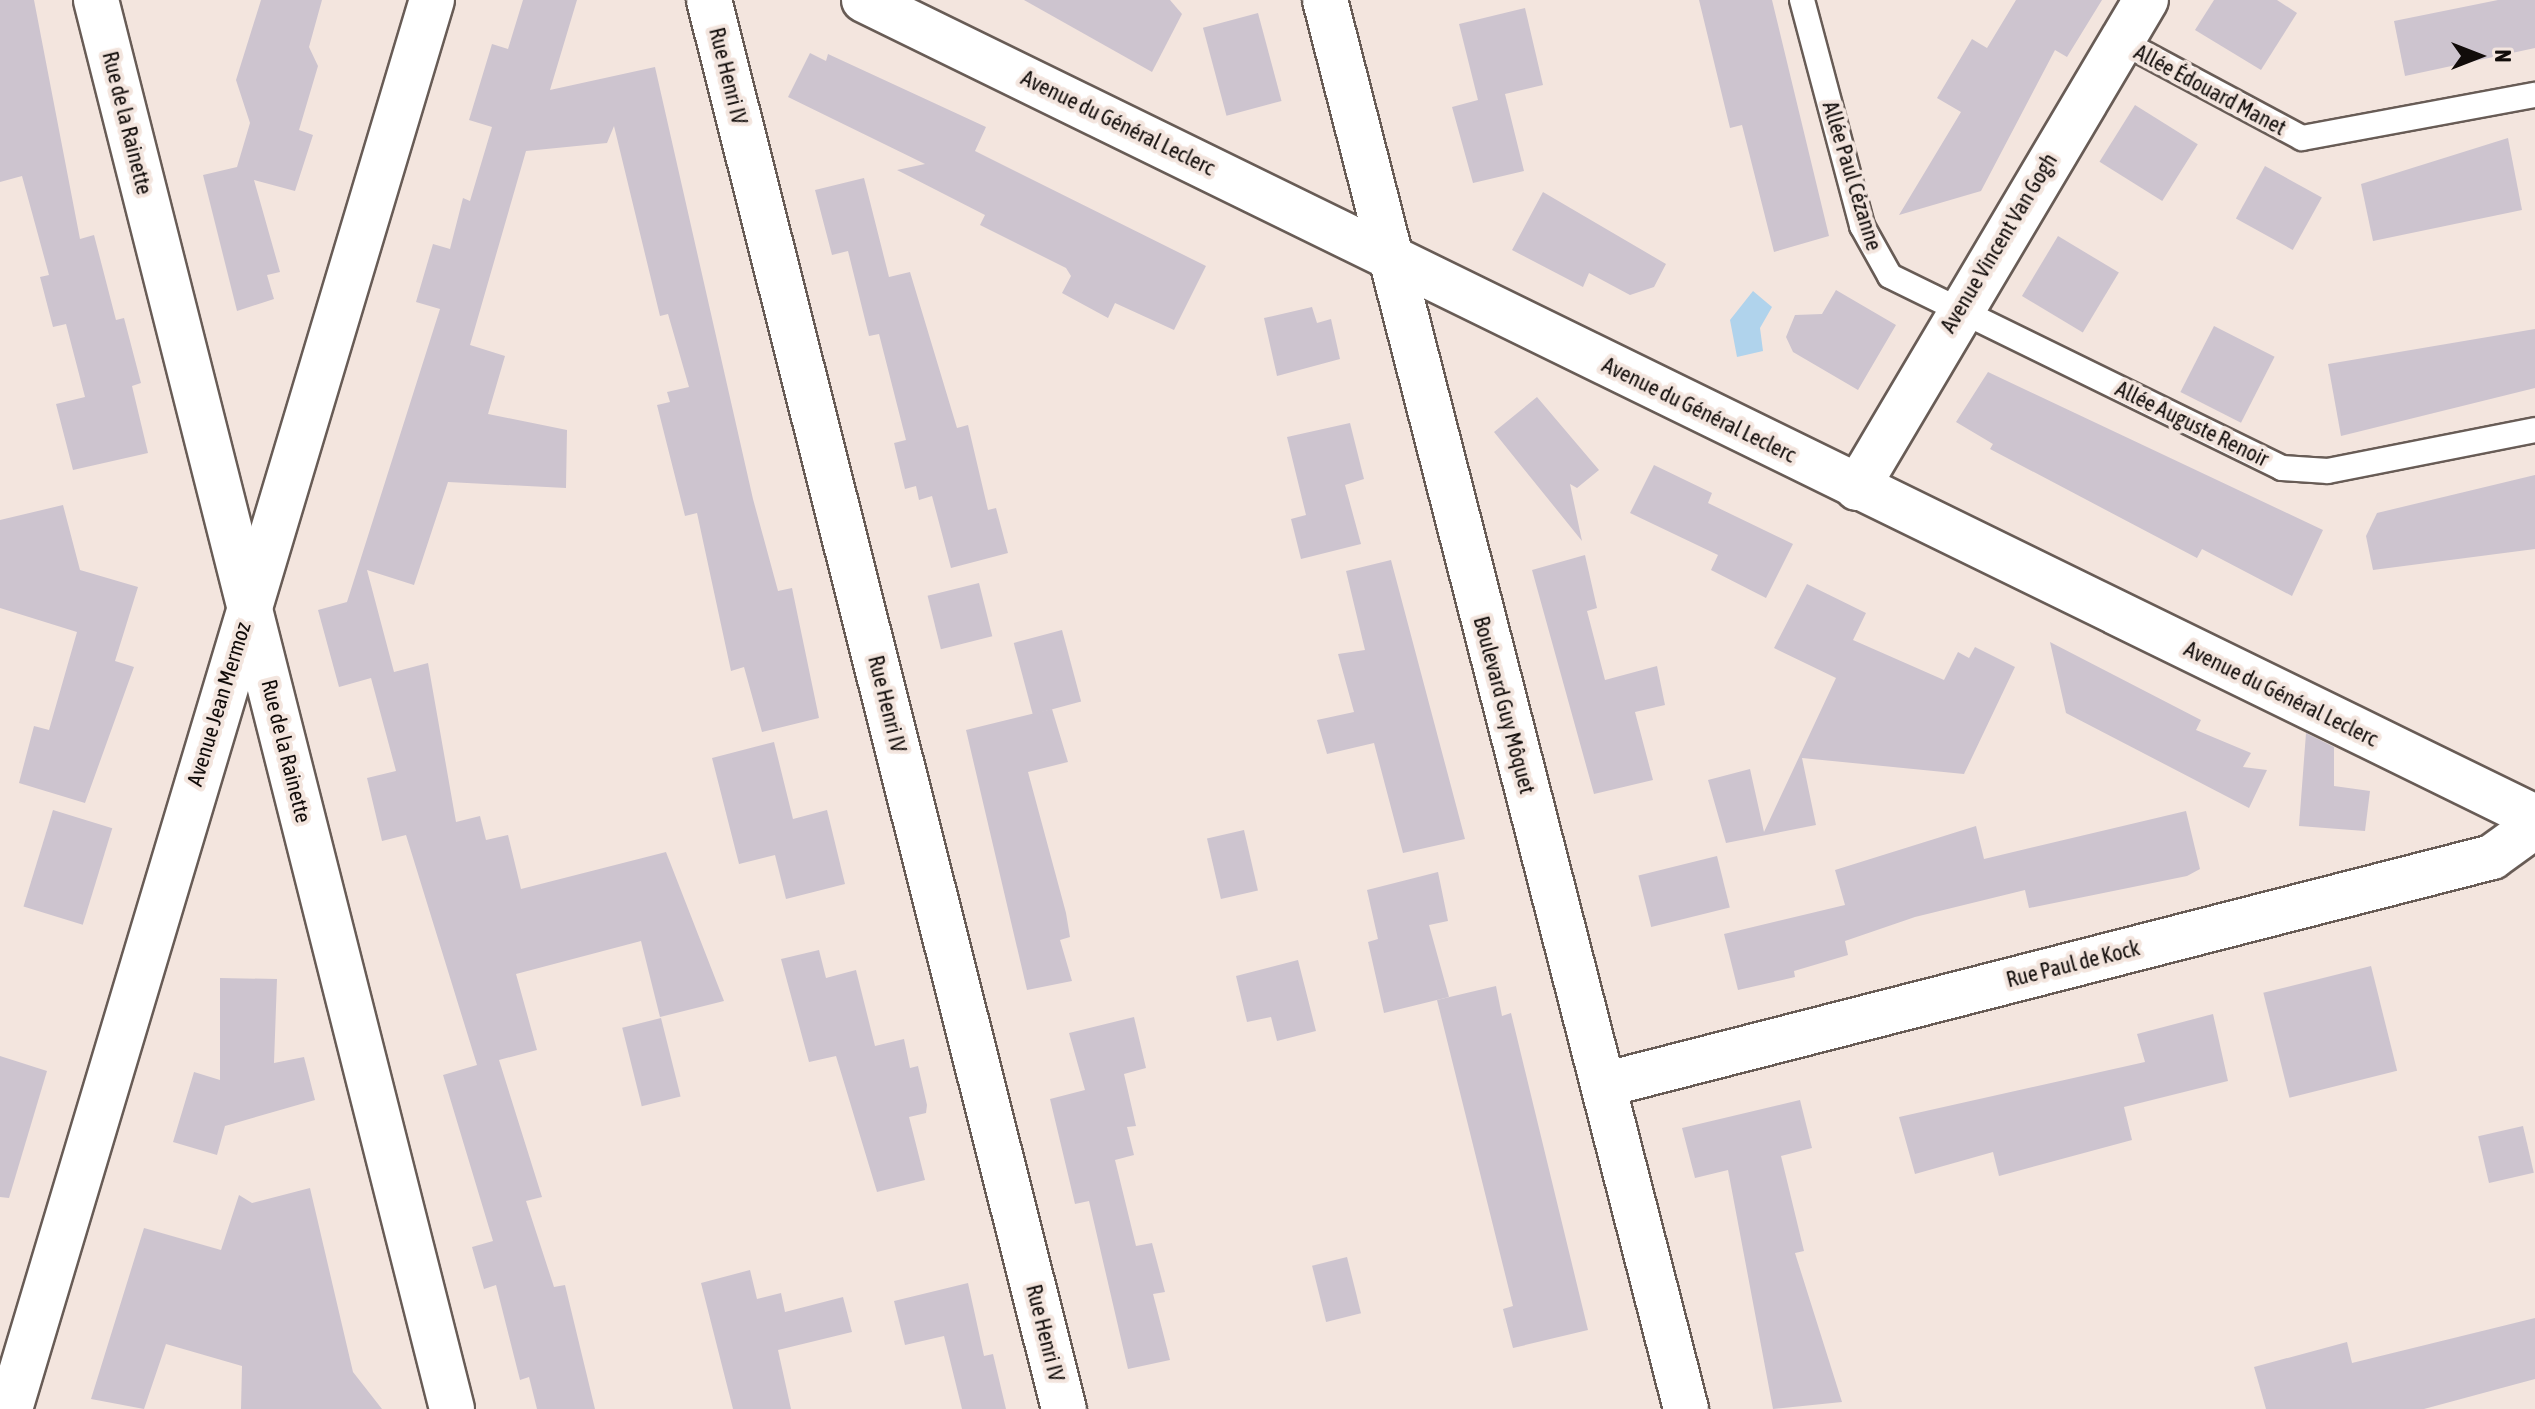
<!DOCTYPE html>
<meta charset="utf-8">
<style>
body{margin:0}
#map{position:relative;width:2535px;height:1409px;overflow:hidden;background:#f3e5de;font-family:"Asap Condensed",sans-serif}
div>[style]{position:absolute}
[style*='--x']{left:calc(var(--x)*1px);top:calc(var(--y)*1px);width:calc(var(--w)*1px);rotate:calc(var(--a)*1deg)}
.water>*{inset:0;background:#b0d3ec}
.building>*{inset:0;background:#cdc4cf;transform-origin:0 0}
.roads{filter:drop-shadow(2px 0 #685c56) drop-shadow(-2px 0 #685c56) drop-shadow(0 2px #685c56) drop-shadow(0 -2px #685c56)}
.lane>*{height:24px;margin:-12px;padding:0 12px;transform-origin:12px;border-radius:12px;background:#fff}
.street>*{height:44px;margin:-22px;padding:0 22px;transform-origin:22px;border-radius:22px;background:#fff}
span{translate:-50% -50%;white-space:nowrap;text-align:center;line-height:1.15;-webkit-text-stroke:8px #f3e5de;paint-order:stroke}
.street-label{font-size:22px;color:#110c0a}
.north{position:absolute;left:2439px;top:16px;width:80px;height:80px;-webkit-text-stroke:6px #f3e5de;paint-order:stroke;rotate:90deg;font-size:22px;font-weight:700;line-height:32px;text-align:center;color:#110c0a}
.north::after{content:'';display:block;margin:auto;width:28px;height:36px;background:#110c0a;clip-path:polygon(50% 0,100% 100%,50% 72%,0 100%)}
</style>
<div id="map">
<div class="water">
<div style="clip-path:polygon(1753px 291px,1772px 307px,1760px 328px,1763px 351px,1737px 357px,1730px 320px)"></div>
</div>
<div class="building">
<div style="clip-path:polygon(0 0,34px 0,80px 239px,94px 235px,116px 320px,124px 318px,141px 383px,132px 386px,148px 453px,73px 470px,56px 404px,85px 397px,66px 324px,53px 327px,40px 277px,49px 275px,22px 176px,0 182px)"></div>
<div style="clip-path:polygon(261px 0,322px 0,309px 47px,318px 66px,299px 130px,313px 135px,295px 191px,254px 180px,280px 272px,267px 275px,274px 299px,237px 311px,203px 175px,237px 167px,250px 123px,236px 80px)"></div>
<div style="clip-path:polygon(523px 0,577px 0,550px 90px,655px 67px,753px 499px,778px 591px,792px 588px,819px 718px,762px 732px,744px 667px,731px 671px,697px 513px,685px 516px,657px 405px,670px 402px,667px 392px,689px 387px,668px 314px,660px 316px,614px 126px,607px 143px,526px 151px,470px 345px,505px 356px,488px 414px,567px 430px,566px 488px,448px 482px,414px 585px,367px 570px,394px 672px,428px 663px,456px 822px,480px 816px,486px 840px,508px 835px,521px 889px,666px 852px,724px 1001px,660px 1017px,641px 941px,516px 974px,537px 1050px,499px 1060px,542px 1197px,526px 1201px,554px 1287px,565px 1285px,595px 1409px,537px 1409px,529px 1377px,520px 1380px,496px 1285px,484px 1289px,472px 1247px,493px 1241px,443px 1075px,477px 1065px,406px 835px,382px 841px,367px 778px,396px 771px,371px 678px,339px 687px,318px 610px,347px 602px,440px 309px,416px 302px,433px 244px,450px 249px,463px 198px,470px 201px,492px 127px,469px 120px,492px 44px,508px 49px)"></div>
<div style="clip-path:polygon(1024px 0,1170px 0,1182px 14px,1152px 72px)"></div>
<div style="clip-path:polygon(1699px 0,1772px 0,1829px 236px,1774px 252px,1742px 125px,1730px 128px)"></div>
<div style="clip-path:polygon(2016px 0,2102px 0,2067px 57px,2055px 50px,1981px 191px,1899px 215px,1961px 112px,1937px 98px,1972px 39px,1987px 48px)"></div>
<div style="clip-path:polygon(2214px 0,2277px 0,2297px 13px,2261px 70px,2195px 30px)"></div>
<div style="clip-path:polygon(2498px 0,2535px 0,2535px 48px,2405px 76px,2394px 21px)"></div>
<div style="clip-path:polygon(1525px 8px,1543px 85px,1505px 94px,1524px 171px,1473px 183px,1452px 107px,1478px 100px,1459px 24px)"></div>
<div style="left:1258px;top:13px;width:91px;height:57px;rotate:75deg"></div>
<div style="clip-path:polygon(810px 53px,826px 61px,828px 54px,986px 127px,975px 151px,1206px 266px,1174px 330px,1115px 303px,1108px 318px,1062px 293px,1071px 276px,1066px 268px,980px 225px,985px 215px,897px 170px,925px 164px,788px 97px)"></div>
<div style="left:2135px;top:105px;width:74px;height:67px;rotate:32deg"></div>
<div style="clip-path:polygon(2508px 138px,2522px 210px,2373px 241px,2361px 184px)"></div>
<div style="left:2265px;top:166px;width:65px;height:60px;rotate:29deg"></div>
<div style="clip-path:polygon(864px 178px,889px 277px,910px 272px,957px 428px,968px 425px,988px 510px,996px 508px,1008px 553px,951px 568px,932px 496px,919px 500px,916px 486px,905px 489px,894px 443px,906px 440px,879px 334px,869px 336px,848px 251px,832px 255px,815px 190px)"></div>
<div style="clip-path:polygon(1543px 192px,1666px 264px,1654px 287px,1630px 295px,1589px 273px,1583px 287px,1512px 250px)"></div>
<div style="left:2058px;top:236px;width:71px;height:70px;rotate:31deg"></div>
<div style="clip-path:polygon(1836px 290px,1896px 325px,1858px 390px,1793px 352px,1786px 337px,1795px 315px,1822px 314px)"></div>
<div style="clip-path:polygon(1312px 307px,1317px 323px,1331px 319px,1340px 359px,1277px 376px,1264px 318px)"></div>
<div style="left:2214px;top:326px;width:68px;height:74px;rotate:27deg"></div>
<div style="clip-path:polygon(2535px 329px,2535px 388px,2341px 436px,2328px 364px)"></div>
<div style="clip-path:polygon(1988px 372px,2323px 530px,2292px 596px,2202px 549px,2197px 558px,1990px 449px,1993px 444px,1956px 422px)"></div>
<div style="clip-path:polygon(1537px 397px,1599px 470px,1577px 488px,1570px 484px,1582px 541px,1494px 432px)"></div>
<div style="clip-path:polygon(1350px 423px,1364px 479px,1345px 485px,1361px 544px,1301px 559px,1291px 519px,1306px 515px,1287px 437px)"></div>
<div style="clip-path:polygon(1654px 465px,1712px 493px,1708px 503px,1793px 544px,1766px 598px,1711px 570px,1718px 555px,1630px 513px)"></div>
<div style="clip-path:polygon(2535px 475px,2535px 549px,2373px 570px,2366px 536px,2377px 513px)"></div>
<div style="clip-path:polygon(63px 505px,80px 570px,138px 587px,115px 661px,134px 667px,85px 803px,19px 783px,34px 726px,49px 730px,77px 632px,0 608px,0 520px)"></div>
<div style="clip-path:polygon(1585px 555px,1597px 608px,1587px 611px,1605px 680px,1657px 666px,1665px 705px,1635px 712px,1653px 780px,1594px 794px,1532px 570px)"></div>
<div style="clip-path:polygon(1391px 560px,1465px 839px,1403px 853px,1374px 743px,1327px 754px,1317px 720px,1354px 712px,1338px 654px,1365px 650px,1346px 571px)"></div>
<div style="left:979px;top:583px;width:55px;height:53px;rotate:76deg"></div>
<div style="clip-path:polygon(1807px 584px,1866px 613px,1853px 640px,1944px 680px,1958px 652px,1969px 658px,1975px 647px,2015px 667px,1964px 774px,1802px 758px,1816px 825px,1726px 843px,1708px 780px,1750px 769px,1764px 832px,1836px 678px,1774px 648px)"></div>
<div style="left:1062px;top:630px;width:74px;height:50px;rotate:75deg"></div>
<div style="clip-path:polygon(2050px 642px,2201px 720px,2196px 730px,2251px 753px,2243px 767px,2267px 770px,2249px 808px,2066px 713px)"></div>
<div style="clip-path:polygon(1052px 709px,1068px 762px,1028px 772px,1066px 913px,1070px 937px,1060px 940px,1072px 981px,1027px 990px,966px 730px)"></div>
<div style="clip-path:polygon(2306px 733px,2334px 747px,2334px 786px,2370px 791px,2365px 831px,2299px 826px)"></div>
<div style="clip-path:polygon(774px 742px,793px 819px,827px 810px,845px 884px,786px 899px,775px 855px,739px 864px,712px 758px)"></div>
<div style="left:53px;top:810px;width:62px;height:101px;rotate:17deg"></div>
<div style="clip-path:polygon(2186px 811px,2200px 869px,2187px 876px,2029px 908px,2025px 890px,1915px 917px,1845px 941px,1848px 955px,1794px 971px,1795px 977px,1738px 990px,1724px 934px,1845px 905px,1835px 870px,1976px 826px,1984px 859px)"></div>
<div style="left:1244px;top:830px;width:62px;height:38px;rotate:77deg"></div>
<div style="left:1717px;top:856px;width:53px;height:81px;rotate:76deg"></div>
<div style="clip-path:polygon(1438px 872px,1448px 921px,1429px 925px,1449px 997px,1384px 1013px,1368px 942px,1378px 939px,1367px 890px)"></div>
<div style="clip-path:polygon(819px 950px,826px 978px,856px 970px,875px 1046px,904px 1039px,910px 1068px,918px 1066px,927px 1105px,926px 1113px,909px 1117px,925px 1180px,877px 1192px,836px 1056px,809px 1062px,781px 959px)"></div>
<div style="clip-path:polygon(1298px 960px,1316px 1031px,1277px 1041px,1271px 1017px,1247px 1022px,1236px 976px)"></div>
<div style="left:2371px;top:966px;width:108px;height:111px;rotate:76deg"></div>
<div style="clip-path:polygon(220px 978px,277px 979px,274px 1063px,304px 1057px,315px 1100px,225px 1126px,217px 1155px,173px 1142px,194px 1072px,220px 1080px)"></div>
<div style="clip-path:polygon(1496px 986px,1502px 1016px,1511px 1013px,1588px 1330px,1513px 1348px,1503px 1309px,1513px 1306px,1437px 1000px)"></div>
<div style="clip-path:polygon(2213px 1014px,2228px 1081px,2124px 1107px,2132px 1140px,1999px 1176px,1993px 1152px,1915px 1174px,1899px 1117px,2145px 1062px,2137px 1034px)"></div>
<div style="clip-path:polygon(1134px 1017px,1146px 1068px,1124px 1074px,1136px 1126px,1127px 1127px,1134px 1155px,1115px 1160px,1136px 1246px,1152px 1243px,1165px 1292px,1153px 1294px,1170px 1360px,1128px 1369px,1089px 1201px,1075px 1204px,1050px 1099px,1085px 1090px,1069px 1033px)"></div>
<div style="left:661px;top:1018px;width:81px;height:40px;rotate:76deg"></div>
<div style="clip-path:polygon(0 1056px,47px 1071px,9px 1198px,0 1197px)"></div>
<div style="clip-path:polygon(1800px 1100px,1812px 1148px,1781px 1156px,1804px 1251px,1795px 1253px,1842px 1402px,1773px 1409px,1728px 1170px,1695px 1178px,1682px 1128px)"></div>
<div style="left:2523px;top:1126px;width:48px;height:46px;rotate:77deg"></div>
<div style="clip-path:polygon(310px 1188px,353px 1372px,382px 1409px,241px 1409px,242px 1366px,166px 1344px,144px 1409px,91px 1399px,144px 1228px,221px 1250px,239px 1195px,252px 1203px)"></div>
<div style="left:1347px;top:1257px;width:58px;height:36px;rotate:76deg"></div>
<div style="clip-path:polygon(750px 1270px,757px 1299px,781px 1293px,785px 1312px,843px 1297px,852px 1332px,778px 1350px,791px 1409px,733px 1409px,701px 1283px)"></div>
<div style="clip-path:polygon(968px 1283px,984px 1356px,993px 1354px,1006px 1409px,962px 1409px,944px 1336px,905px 1345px,894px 1301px)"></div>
<div style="clip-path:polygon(2535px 1318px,2535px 1379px,2424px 1409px,2266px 1409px,2254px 1367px,2347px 1342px,2352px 1363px)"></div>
</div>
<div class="roads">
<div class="lane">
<div style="--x:1802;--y:0;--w:234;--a:75.1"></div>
<div style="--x:1862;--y:226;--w:57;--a:60.8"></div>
<div style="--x:1890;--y:276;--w:436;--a:26.1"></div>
<div style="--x:2282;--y:468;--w:46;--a:3.7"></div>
<div style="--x:2328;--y:471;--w:211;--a:-11.2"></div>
<div style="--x:2121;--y:41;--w:205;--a:28.2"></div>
<div style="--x:2302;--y:138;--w:237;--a:-10.5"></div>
</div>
<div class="street">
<div style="--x:96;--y:0;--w:1453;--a:75.82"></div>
<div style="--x:709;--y:0;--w:1453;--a:75.86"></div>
<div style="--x:864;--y:0;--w:1860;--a:26.06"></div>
<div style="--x:1325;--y:0;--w:1455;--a:75.63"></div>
<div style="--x:1857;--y:488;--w:567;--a:-59.37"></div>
<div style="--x:1603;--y:1085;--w:918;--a:-14.38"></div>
<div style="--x:2492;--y:857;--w:53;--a:-35.8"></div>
<div style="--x:10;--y:1409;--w:1471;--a:-73.33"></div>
</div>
</div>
<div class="street-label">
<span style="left:728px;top:76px;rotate:76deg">Rue Henri IV</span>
<span style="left:2210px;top:90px;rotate:28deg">Allée Édouard Manet</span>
<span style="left:127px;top:123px;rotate:76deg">Rue de la Rainette</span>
<span style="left:1118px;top:123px;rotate:26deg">Avenue du Général Leclerc</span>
<span style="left:1852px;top:176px;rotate:73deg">Allée Paul Cézanne</span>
<span style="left:1999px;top:243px;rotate:-59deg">Avenue Vincent Van Gogh</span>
<span style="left:1699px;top:410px;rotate:26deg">Avenue du Général Leclerc</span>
<span style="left:2192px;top:424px;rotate:26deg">Allée Auguste Renoir</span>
<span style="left:2281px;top:694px;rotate:26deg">Avenue du Général Leclerc</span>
<span style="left:219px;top:704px;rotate:-73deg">Avenue Jean Mermoz</span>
<span style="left:887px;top:704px;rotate:76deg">Rue Henri IV</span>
<span style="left:1504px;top:705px;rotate:75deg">Boulevard Guy Môquet</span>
<span style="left:286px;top:751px;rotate:76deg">Rue de la Rainette</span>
<span style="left:2073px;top:964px;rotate:-14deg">Rue Paul de Kock</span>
<span style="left:1045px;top:1333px;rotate:76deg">Rue Henri IV</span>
</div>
<div class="north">N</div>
</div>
